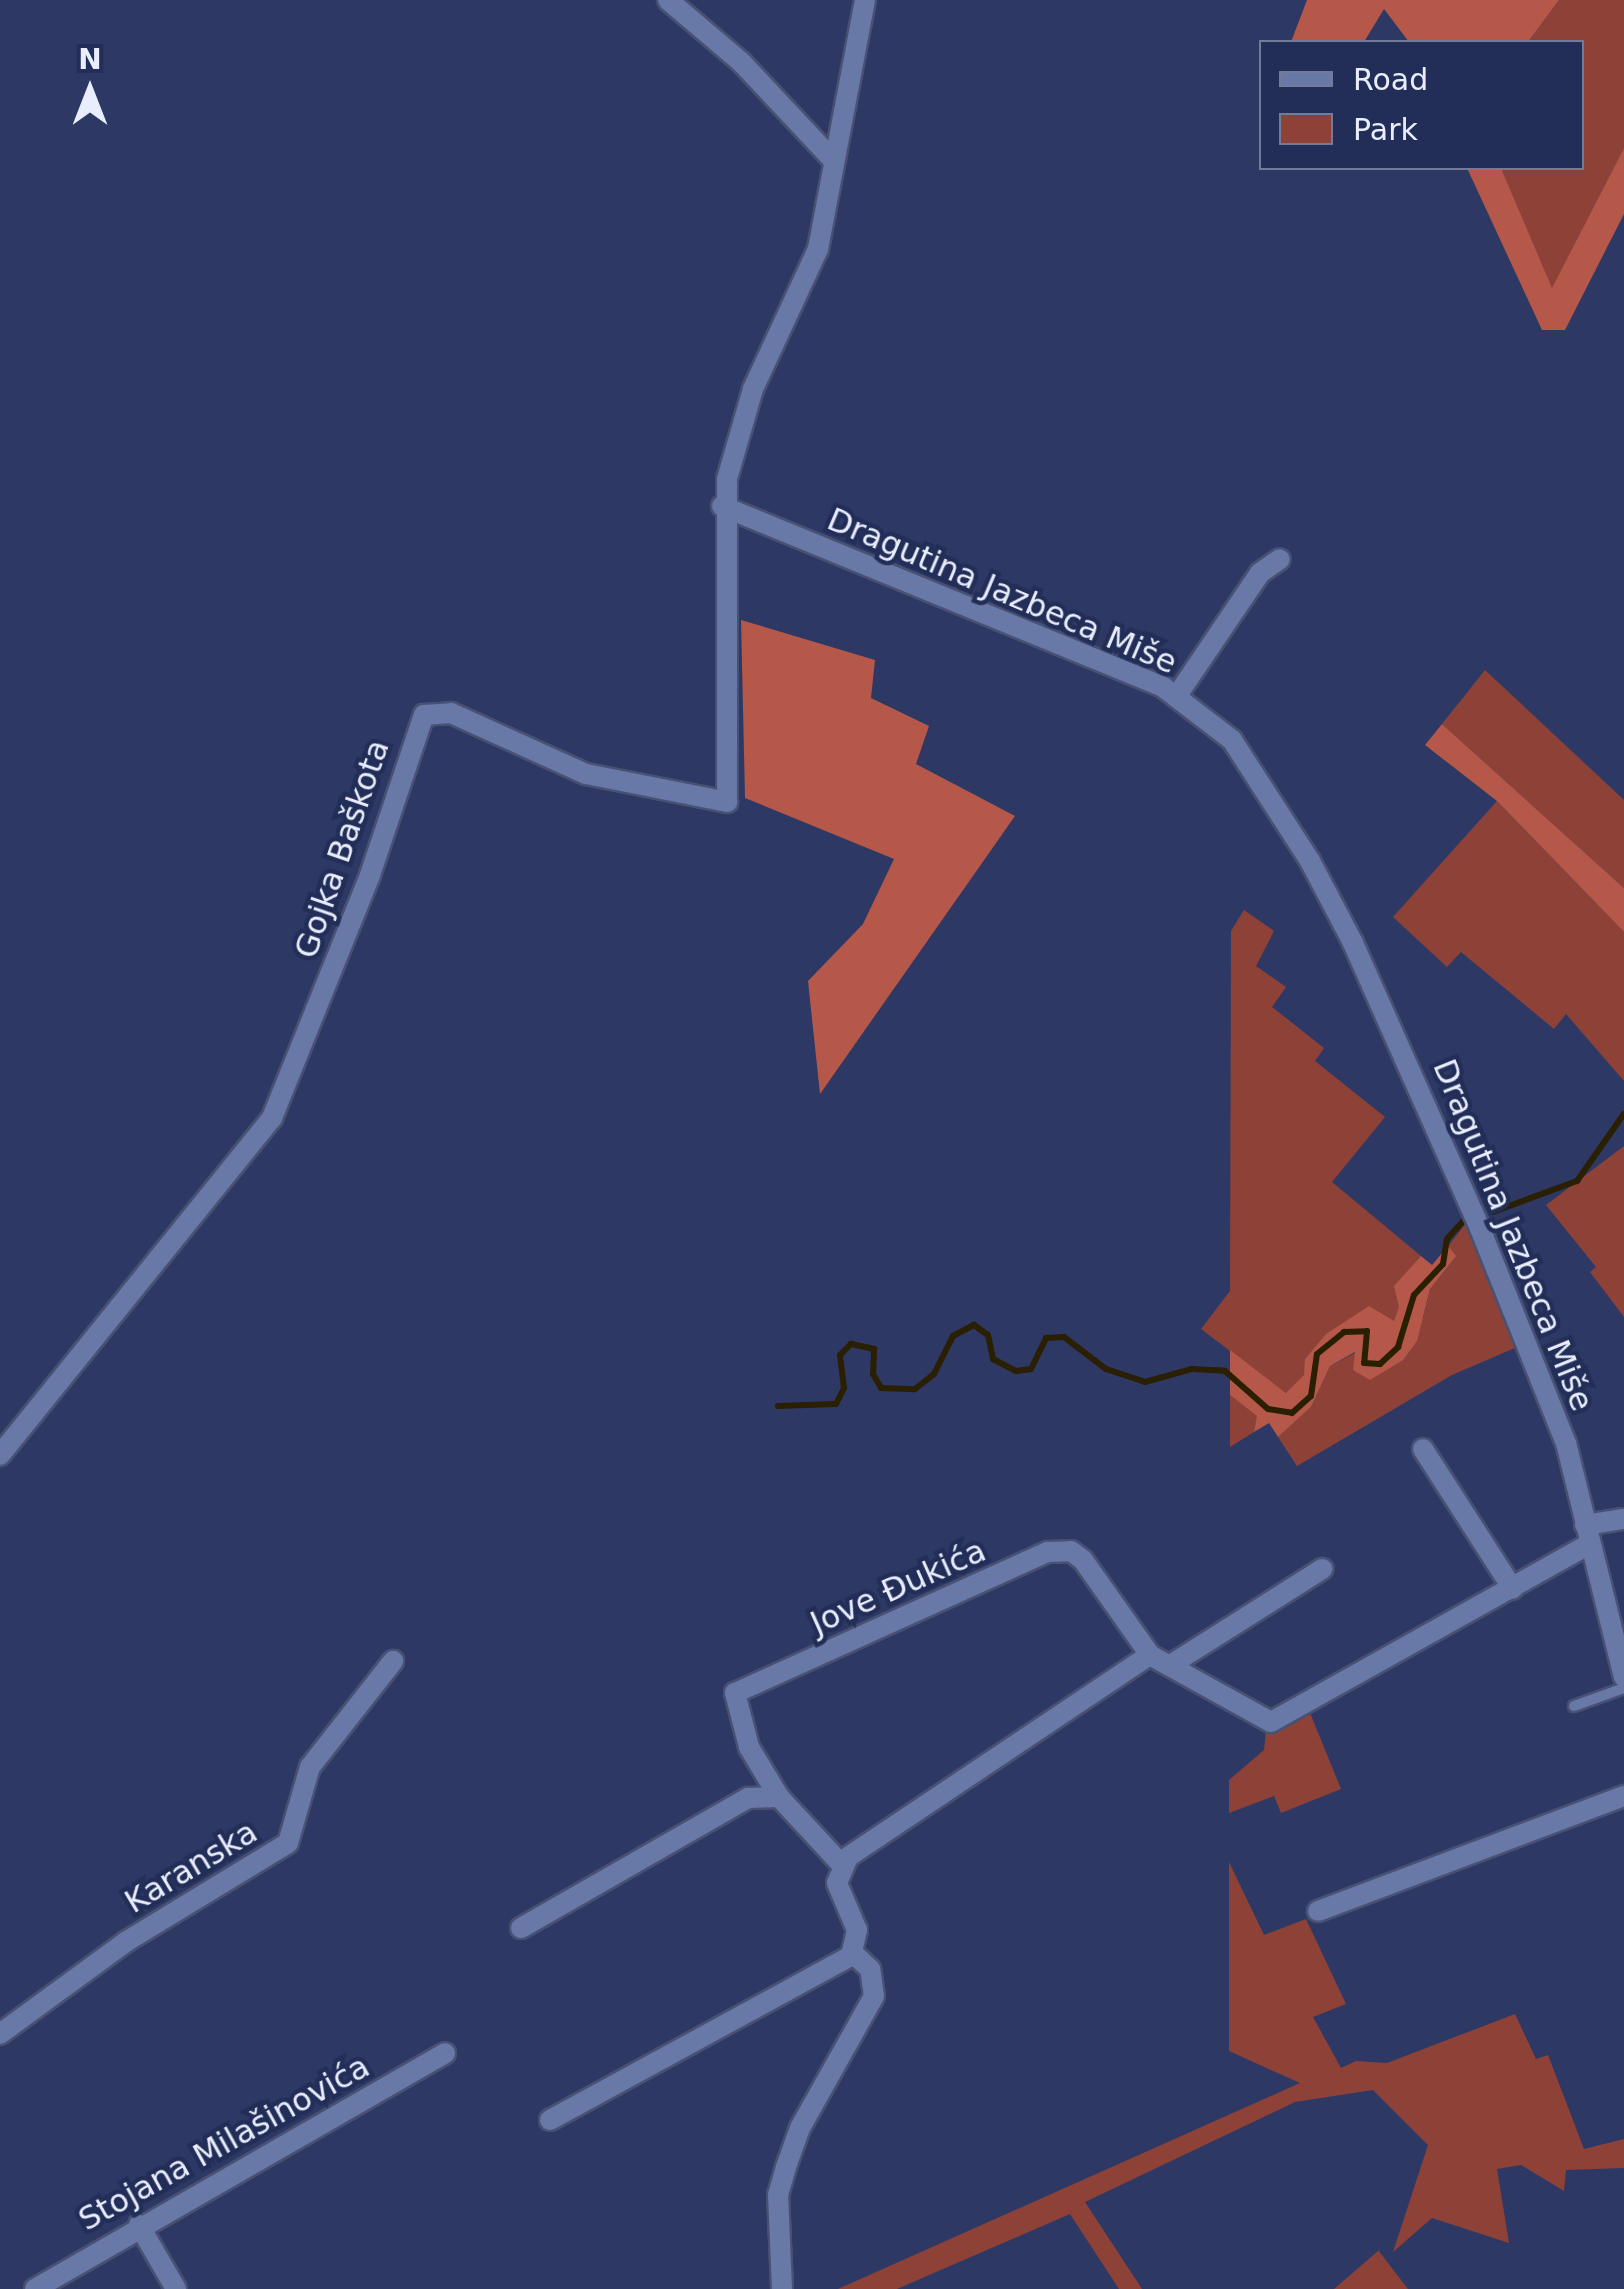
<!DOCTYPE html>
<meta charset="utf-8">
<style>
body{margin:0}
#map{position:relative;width:1624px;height:2289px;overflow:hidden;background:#2d3964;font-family:"DejaVu Sans",sans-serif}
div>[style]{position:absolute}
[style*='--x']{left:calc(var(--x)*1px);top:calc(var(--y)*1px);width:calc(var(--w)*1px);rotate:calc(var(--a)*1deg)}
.green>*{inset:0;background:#8e4237}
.forest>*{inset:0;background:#b55749}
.stream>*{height:6px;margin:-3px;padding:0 3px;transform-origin:3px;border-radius:3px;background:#2a1f00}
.roads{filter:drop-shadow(2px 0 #485173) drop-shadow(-2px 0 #485173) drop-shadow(0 2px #485173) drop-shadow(0 -2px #485173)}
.lane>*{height:10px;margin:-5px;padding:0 5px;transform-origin:5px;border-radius:5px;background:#6878a7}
.street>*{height:20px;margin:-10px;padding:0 10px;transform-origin:10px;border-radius:10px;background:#6878a7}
span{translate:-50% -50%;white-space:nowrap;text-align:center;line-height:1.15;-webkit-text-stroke:9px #232e58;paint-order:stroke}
.street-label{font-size:32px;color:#e8eefe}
.legend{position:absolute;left:1259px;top:40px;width:325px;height:130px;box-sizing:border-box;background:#232e58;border:2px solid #727b9a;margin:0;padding:12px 18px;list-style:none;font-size:30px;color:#e8eefe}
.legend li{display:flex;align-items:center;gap:20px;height:50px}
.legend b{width:50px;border:2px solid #727b9a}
.north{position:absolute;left:40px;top:40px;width:100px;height:100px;-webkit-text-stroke:8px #232e58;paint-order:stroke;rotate:0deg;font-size:28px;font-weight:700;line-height:40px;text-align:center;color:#e8eefe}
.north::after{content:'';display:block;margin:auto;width:35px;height:45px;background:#e8eefe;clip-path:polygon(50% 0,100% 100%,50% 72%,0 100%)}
</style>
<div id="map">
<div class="green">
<div style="clip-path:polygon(1559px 0,1624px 0,1624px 148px,1552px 289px,1501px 168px,1582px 168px,1582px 42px,1528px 42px)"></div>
<div style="clip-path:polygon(1485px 670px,1624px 800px,1624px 888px,1442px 724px)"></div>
<div style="clip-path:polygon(1497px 801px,1624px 932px,1624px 1081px,1566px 1014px,1554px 1029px,1461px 952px,1447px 967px,1393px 917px)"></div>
<div style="clip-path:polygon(1244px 910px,1274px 931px,1256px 966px,1286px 987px,1272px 1007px,1324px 1048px,1315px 1061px,1385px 1117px,1332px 1182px,1421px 1256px,1395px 1286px,1400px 1307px,1394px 1321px,1286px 1393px,1201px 1329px,1230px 1291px,1231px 931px)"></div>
<div style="clip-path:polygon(1624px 1146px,1624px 1317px,1590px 1272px,1596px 1267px,1546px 1205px)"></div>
<div style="clip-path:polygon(1467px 1222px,1517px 1347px,1452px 1375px,1297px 1466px,1278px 1437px,1311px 1407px,1330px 1366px,1423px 1318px,1430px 1289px,1455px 1257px,1448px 1246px)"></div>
<div style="clip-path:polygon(1230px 1395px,1258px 1416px,1254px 1432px,1230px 1447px)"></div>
<div style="clip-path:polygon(1310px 1713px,1341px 1789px,1281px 1813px,1274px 1796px,1229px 1813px,1229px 1780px,1264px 1750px,1266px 1730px)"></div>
<div style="clip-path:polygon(1229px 1862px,1264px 1935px,1306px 1919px,1346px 2004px,1313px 2017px,1341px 2068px,1356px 2061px,1387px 2063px,1515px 2014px,1536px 2059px,1548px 2055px,1584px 2149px,1624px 2139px,1624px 2168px,1566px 2170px,1564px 2191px,1521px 2165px,1497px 2169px,1509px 2243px,1432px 2218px,1393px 2252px,1428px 2145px,1373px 2090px,1295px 2102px,1085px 2202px,1142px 2289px,1119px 2289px,1070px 2214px,897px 2289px,838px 2289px,1300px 2083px,1229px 2051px)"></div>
<div style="clip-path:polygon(1378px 2250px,1408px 2289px,1334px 2289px,1378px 2251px)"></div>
</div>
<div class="forest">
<div style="clip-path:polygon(1307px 0,1559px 0,1528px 42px,1409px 42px,1384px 9px,1364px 42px,1291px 42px)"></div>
<div style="clip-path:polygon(1624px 148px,1624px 214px,1565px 330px,1542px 330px,1467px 168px,1501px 168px,1552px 288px)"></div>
<div style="clip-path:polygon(741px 620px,875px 660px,871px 698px,929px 726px,916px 764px,1015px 816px,820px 1094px,808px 981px,863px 924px,894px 859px,745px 798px)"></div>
<div style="clip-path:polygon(1442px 724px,1624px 888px,1624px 932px,1497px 801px,1425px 745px)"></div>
<div style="clip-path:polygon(1448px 1246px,1456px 1256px,1430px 1289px,1417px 1341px,1403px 1360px,1370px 1380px,1353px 1370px,1355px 1352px,1330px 1366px,1311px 1407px,1278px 1437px,1269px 1423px,1254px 1432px,1257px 1416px,1230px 1395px,1230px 1350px,1286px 1393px,1304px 1375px,1305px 1359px,1326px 1334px,1369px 1306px,1394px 1321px,1399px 1307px,1394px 1286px,1421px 1256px,1432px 1265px)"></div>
</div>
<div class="stream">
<div style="--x:1493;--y:1212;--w:90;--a:-20.3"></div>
<div style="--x:1577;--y:1181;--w:82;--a:-55"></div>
<div style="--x:778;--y:1406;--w:58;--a:-2"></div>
<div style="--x:836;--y:1404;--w:18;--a:-63"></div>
<div style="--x:844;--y:1388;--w:33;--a:-97"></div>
<div style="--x:840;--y:1355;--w:16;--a:-45"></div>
<div style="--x:851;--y:1344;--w:24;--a:12"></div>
<div style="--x:874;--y:1349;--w:25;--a:92"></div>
<div style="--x:873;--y:1374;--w:16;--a:60"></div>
<div style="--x:881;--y:1388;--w:34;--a:2"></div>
<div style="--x:915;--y:1389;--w:24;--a:-38"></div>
<div style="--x:934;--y:1374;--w:42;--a:-63.4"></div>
<div style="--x:953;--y:1336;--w:24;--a:-28"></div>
<div style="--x:974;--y:1325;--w:17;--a:36"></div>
<div style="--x:988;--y:1335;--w:25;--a:78"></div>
<div style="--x:993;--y:1359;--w:26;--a:28"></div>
<div style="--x:1016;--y:1371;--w:15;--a:-8"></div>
<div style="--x:1031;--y:1369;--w:34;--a:-64"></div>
<div style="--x:1046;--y:1338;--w:18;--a:-3"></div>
<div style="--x:1064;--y:1337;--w:53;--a:37.3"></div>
<div style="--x:1106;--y:1369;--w:41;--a:18.4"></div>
<div style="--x:1145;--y:1382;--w:49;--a:-15.5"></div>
<div style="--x:1192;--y:1369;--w:33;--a:3"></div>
<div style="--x:1225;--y:1371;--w:57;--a:41.5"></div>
<div style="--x:1268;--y:1409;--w:24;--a:9"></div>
<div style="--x:1292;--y:1413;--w:25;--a:-42"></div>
<div style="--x:1311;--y:1396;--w:42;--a:-81.9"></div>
<div style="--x:1317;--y:1354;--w:35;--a:-39"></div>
<div style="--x:1344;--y:1332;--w:23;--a:-2"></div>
<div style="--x:1367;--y:1331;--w:32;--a:95"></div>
<div style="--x:1364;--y:1363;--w:16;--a:4"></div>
<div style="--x:1380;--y:1364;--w:25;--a:-43"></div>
<div style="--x:1398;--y:1347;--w:54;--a:-72.9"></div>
<div style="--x:1414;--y:1295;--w:42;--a:-46.9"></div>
<div style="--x:1443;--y:1264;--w:25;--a:-81"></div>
<div style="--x:1447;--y:1239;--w:25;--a:-48"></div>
</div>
<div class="roads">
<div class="lane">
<div style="--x:1574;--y:1706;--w:53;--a:-19.8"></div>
</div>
<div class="street">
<div style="--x:668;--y:0;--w:96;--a:40.3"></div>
<div style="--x:741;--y:62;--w:134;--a:46.8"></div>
<div style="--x:722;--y:506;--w:477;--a:22.3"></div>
<div style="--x:1163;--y:687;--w:87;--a:37.5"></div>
<div style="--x:1232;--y:740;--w:144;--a:57.2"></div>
<div style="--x:1310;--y:861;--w:93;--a:62.3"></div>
<div style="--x:1353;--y:943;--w:310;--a:66"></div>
<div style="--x:1479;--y:1226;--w:234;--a:68.2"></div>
<div style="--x:1566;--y:1443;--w:241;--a:76.1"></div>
<div style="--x:1176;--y:697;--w:150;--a:-55.9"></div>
<div style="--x:1260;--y:573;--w:24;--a:-35"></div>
<div style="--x:1423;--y:1449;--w:166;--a:57.3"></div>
<div style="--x:0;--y:1455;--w:433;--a:-51.1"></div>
<div style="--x:272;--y:1118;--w:262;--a:-68"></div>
<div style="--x:370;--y:875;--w:169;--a:-71.4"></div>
<div style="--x:424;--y:715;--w:27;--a:-4"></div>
<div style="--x:451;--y:713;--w:148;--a:24.3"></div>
<div style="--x:586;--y:774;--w:144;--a:11.2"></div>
<div style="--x:727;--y:802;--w:323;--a:-90"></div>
<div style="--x:727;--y:479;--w:94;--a:-73.9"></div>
<div style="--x:753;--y:389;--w:154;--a:-65.1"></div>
<div style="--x:818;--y:249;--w:253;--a:-79.3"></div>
<div style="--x:1585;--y:1525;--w:39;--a:-9"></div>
<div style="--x:1172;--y:1664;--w:178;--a:-32.3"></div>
<div style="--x:842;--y:1865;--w:93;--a:-132.8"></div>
<div style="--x:779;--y:1797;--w:58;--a:-121"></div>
<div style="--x:749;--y:1747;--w:56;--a:-104.5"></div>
<div style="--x:735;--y:1693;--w:343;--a:-24.3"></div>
<div style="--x:1048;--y:1552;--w:23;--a:-2"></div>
<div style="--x:1071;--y:1551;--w:15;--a:37"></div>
<div style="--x:1083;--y:1560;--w:116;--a:54.8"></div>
<div style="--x:1150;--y:1655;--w:138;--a:29"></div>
<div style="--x:1271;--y:1722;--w:365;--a:-29.2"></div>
<div style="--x:1318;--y:1911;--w:327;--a:-20.6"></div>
<div style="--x:521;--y:1928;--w:262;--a:-29.8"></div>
<div style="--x:748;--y:1798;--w:31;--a:-2"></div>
<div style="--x:0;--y:2034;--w:157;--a:-36.2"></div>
<div style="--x:127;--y:1941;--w:188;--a:-31.3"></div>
<div style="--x:288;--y:1843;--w:79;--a:-73.9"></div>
<div style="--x:310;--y:1767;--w:135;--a:-51.9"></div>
<div style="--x:550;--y:2120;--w:343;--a:-28.6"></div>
<div style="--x:851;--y:1956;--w:27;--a:-77"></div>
<div style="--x:857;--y:1930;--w:51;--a:-113.1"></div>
<div style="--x:837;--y:1883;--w:28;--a:-67"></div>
<div style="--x:848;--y:1857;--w:363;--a:-33.8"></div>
<div style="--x:139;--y:2225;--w:74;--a:60"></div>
<div style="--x:35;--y:2289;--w:473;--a:-29.9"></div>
<div style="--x:782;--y:2289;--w:94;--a:-92.4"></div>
<div style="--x:778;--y:2195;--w:29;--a:-74"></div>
<div style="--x:786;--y:2167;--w:41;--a:-70.3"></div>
<div style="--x:800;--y:2128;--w:151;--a:-60.7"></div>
<div style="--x:874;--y:1996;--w:27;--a:-98"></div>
<div style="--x:870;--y:1969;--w:23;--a:-137"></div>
</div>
</div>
<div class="street-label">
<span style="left:1002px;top:591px;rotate:23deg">Dragutina Jazbeca Miše</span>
<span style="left:342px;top:849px;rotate:-71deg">Gojka Baškota</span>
<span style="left:1513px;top:1235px;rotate:68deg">Dragutina Jazbeca Miše</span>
<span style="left:898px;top:1587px;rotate:-24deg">Jove Đukića</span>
<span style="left:191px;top:1867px;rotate:-31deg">Karanska</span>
<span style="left:224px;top:2143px;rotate:-29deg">Stojana Milašinovića</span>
</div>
<ul class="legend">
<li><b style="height:12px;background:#6878a7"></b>Road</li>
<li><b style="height:28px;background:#8e4237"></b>Park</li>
</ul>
<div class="north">N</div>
</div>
